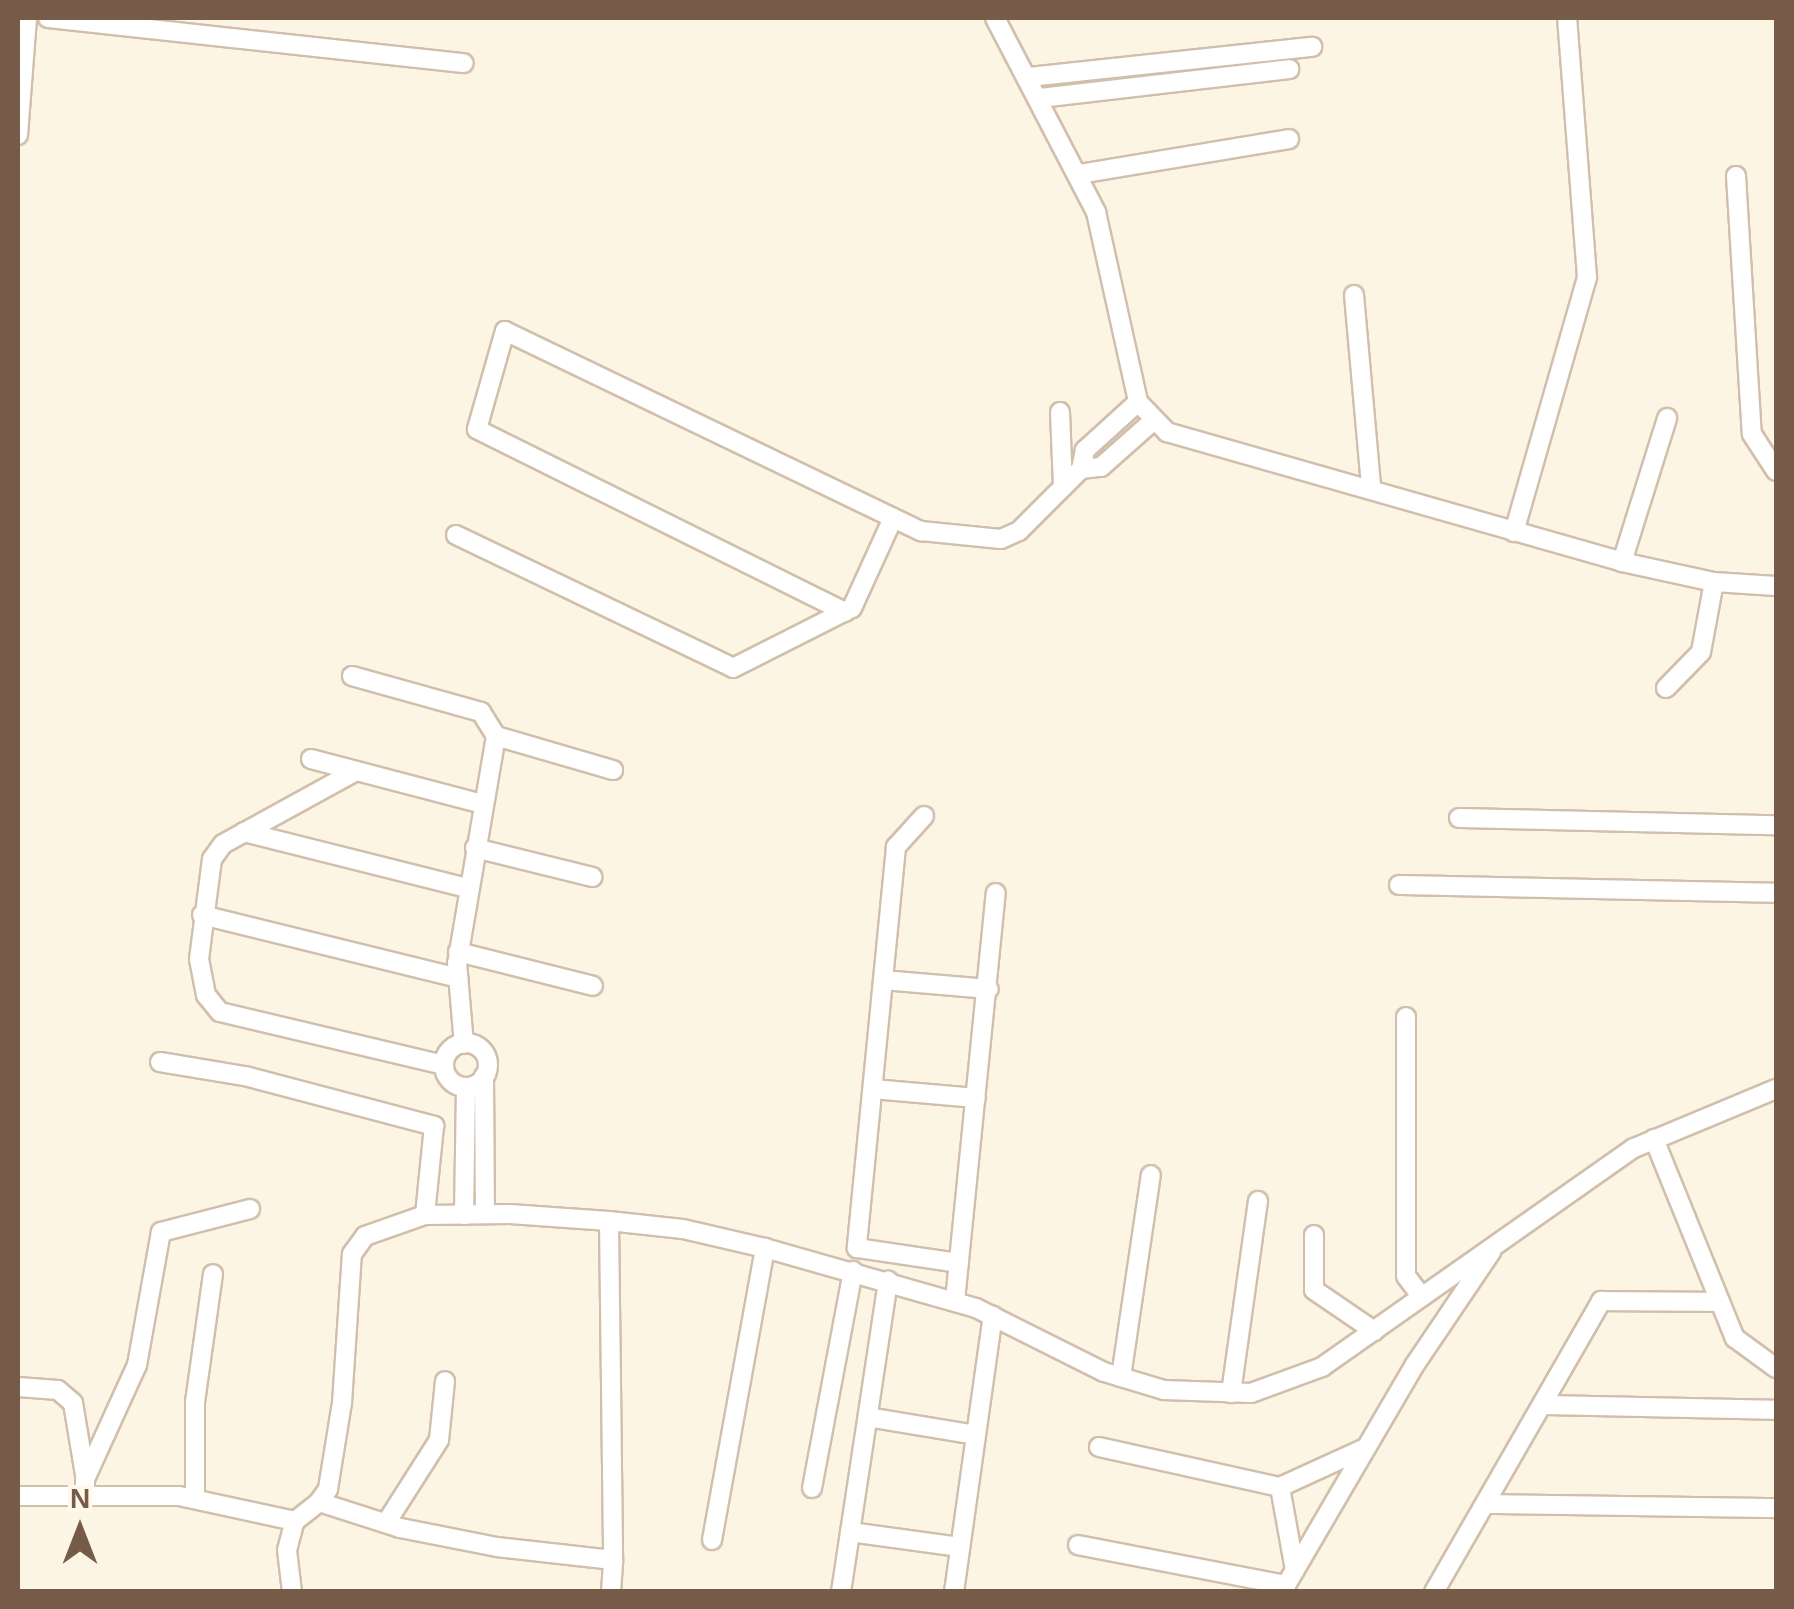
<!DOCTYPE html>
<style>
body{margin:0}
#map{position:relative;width:1794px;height:1609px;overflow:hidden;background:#fdf5e4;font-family:Arial,sans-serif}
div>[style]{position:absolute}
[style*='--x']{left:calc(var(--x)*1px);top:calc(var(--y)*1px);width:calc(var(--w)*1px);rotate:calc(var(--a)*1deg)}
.roads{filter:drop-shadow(2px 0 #d1bfac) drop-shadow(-2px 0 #d1bfac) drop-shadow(0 2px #d1bfac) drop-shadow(0 -2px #d1bfac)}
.minor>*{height:18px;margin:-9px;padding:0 9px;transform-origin:9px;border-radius:9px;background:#fff}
.minor>.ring{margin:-9px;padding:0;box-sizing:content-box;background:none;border:18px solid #fff;border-radius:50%}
span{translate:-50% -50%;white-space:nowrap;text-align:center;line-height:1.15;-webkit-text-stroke:8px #fff8eb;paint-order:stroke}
.frame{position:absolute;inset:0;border:20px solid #765b48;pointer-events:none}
.north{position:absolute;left:30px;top:1479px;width:100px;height:100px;-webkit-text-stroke:8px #fff8eb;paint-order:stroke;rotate:0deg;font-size:28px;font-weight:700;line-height:40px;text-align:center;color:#765b48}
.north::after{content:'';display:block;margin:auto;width:35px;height:45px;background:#765b48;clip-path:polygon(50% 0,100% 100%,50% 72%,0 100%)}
</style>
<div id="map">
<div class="roads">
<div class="minor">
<div style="--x:48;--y:18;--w:418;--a:6.2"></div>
<div style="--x:995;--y:18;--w:219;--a:62.5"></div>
<div style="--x:1096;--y:212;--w:195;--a:77.5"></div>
<div style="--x:1138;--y:402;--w:42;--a:46"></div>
<div style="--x:1167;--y:432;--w:473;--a:15.9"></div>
<div style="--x:1622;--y:562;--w:94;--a:12.3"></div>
<div style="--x:1714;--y:582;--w:62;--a:3.7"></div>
<div style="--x:1029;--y:77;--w:285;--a:-6.1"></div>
<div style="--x:1040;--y:98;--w:251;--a:-6.6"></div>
<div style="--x:18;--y:135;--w:117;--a:-85.6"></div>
<div style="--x:1080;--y:174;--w:212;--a:-9.5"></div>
<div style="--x:1736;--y:176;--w:258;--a:86.5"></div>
<div style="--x:1752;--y:434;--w:44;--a:57"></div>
<div style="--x:1354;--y:295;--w:192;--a:84.9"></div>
<div style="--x:1138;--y:402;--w:72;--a:137.8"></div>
<div style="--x:1085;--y:450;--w:19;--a:102"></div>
<div style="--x:1081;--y:469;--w:20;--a:-6"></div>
<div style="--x:1101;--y:467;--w:69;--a:-41.5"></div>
<div style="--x:1060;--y:412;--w:75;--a:87.7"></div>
<div style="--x:1514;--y:532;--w:265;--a:-74"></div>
<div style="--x:1587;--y:277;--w:260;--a:-94.4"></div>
<div style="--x:456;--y:535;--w:307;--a:25.6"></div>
<div style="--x:733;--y:668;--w:133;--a:-26.8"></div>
<div style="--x:852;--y:608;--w:99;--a:-65.5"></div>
<div style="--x:1622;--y:562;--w:151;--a:-72.6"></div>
<div style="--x:845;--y:612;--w:411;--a:-153.6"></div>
<div style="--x:477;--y:429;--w:102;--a:-74.1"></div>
<div style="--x:505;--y:331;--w:462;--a:25.7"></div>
<div style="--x:921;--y:531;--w:80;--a:5.7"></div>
<div style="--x:1001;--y:539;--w:20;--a:-24"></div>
<div style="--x:1019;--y:531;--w:88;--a:-45"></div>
<div style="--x:352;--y:676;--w:134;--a:15.6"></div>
<div style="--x:481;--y:712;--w:28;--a:58"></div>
<div style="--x:496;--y:736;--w:230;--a:99.7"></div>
<div style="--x:457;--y:963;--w:81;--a:85.1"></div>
<div style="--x:1666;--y:688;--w:50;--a:-45.8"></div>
<div style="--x:1701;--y:652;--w:71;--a:-79.5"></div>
<div style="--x:496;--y:736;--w:122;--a:16.2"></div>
<div style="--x:311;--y:759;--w:178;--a:14.7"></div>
<div style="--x:356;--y:771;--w:152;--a:151.2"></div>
<div style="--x:223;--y:844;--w:19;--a:126"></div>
<div style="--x:212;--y:859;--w:101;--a:97.4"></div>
<div style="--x:199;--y:959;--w:37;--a:79"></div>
<div style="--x:206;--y:995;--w:22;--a:51"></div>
<div style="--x:220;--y:1012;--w:230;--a:13.3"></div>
<div style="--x:924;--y:816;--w:42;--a:132.1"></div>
<div style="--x:896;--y:847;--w:403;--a:95.6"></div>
<div style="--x:857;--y:1248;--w:103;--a:8.4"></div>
<div style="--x:1459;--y:818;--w:317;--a:1.3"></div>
<div style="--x:244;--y:832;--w:230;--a:14.1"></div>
<div style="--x:475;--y:848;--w:121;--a:13.9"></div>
<div style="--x:1399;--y:885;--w:377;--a:1.2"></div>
<div style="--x:202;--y:915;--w:264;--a:13.8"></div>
<div style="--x:458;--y:952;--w:139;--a:14.1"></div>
<div style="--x:883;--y:980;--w:106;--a:4.9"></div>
<div style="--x:1406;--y:1017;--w:259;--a:90"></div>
<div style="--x:1406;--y:1276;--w:26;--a:53"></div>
<div class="ring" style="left:444px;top:1043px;width:26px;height:26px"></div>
<div style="--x:160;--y:1062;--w:86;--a:9.4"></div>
<div style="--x:245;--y:1076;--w:196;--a:14.8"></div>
<div style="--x:434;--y:1126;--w:89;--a:95.8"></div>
<div style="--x:484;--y:1076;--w:138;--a:89.6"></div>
<div style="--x:873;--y:1089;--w:103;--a:5"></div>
<div style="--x:1654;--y:1139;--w:215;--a:67.9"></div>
<div style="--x:1735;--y:1338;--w:51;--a:36.2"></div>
<div style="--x:464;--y:1215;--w:128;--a:-89.1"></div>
<div style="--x:609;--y:1221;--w:339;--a:89.3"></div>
<div style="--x:613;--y:1560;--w:117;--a:-173.6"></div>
<div style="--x:497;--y:1547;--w:99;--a:-168.9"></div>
<div style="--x:400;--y:1528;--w:85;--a:-162.2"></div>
<div style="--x:319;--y:1502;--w:16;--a:-55"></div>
<div style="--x:328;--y:1489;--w:87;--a:-80.8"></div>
<div style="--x:342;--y:1403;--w:149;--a:-86.2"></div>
<div style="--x:352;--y:1254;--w:22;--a:-54"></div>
<div style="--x:365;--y:1236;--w:64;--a:-19.3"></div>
<div style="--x:425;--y:1215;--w:85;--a:-0.7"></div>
<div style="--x:510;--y:1214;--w:99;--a:4"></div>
<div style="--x:609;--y:1221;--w:74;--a:6.2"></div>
<div style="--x:683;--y:1229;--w:84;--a:13"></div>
<div style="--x:1314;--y:1235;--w:55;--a:90"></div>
<div style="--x:1314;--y:1290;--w:73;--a:34.3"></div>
<div style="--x:955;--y:1301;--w:410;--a:-84.3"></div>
<div style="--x:1121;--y:1377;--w:204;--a:-81.6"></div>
<div style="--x:18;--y:1387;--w:40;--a:4.3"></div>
<div style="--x:58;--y:1390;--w:20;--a:41"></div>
<div style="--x:73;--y:1403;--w:73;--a:80.5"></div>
<div style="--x:1231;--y:1393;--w:194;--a:-82"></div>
<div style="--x:1543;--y:1405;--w:233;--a:1.2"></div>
<div style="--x:868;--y:1417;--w:109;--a:9.5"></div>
<div style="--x:1099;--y:1447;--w:185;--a:12.5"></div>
<div style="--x:1280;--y:1487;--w:94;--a:-24.6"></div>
<div style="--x:1280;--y:1487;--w:84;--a:79.8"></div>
<div style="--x:812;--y:1488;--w:221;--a:-79.3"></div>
<div style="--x:85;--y:1495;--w:16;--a:-90"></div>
<div style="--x:85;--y:1479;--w:125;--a:-65.5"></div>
<div style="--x:137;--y:1365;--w:135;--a:-79.8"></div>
<div style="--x:161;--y:1232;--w:92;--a:-14.5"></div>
<div style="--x:18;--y:1496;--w:161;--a:0"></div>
<div style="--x:179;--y:1496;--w:119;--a:12.2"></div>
<div style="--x:195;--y:1498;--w:96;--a:-90"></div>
<div style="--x:195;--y:1402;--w:129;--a:-82"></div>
<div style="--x:1488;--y:1504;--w:288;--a:0.8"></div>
<div style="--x:388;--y:1520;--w:95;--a:-57.5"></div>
<div style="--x:439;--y:1440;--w:59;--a:-84.2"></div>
<div style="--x:850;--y:1532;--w:111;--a:7.8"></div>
<div style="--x:712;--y:1540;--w:297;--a:-79.7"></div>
<div style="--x:765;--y:1248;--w:219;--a:15.9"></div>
<div style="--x:976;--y:1308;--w:143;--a:26.6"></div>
<div style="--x:1104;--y:1372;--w:63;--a:16.7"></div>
<div style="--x:1164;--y:1390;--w:87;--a:2"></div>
<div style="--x:1251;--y:1393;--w:76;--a:-20.1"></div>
<div style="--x:1322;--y:1367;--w:381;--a:-35.1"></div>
<div style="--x:1634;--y:1148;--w:154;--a:-22.6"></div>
<div style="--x:1078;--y:1545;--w:212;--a:10.9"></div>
<div style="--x:292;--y:1592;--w:42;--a:-96.8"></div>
<div style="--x:287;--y:1550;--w:30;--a:-75"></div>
<div style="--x:295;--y:1521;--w:31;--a:-38"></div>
<div style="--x:611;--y:1592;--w:32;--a:-86"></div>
<div style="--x:841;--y:1592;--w:315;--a:-81.4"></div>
<div style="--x:954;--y:1592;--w:279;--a:-82"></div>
<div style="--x:1282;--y:1592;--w:262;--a:-59.7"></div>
<div style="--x:1414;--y:1366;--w:138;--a:-56"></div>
<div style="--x:1434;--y:1592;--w:336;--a:-60.1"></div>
<div style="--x:1601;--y:1301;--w:119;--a:0.5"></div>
</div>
</div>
<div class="frame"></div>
<div class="north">N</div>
</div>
